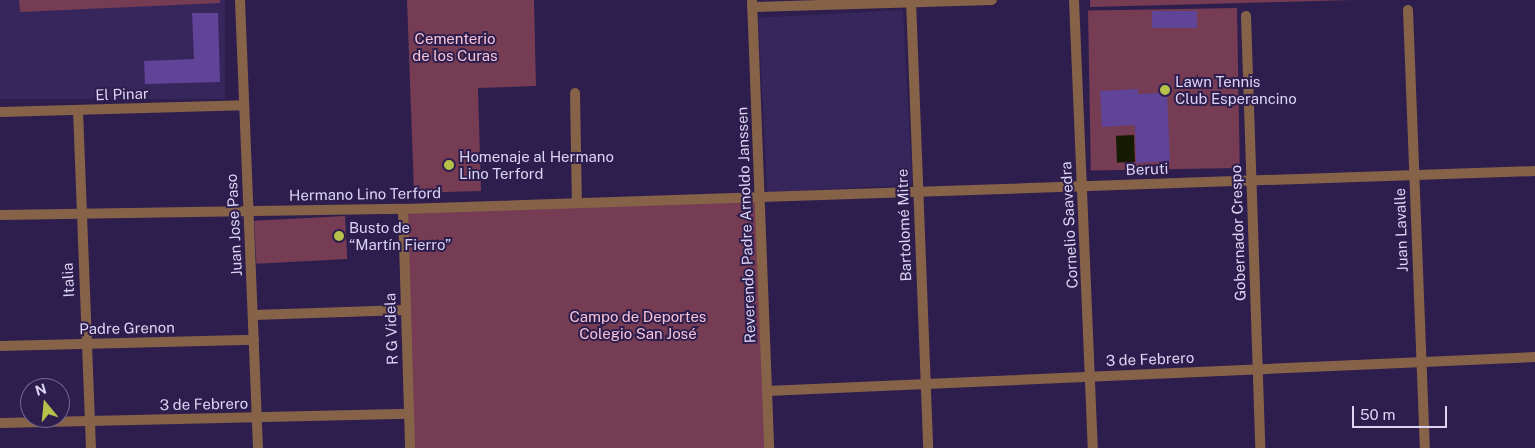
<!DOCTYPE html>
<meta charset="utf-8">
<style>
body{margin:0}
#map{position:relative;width:1535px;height:448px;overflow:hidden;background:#2d1e4e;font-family:"Public Sans",sans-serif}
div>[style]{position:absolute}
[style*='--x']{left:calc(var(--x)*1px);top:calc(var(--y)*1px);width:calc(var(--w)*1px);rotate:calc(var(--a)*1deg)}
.built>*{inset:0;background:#37265c;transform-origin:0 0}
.green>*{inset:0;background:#753c53;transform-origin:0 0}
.water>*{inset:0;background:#161a00;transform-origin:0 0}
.building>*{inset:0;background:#5f4498;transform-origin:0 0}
.street>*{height:10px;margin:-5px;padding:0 5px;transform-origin:5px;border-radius:5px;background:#866249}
.dots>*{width:14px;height:14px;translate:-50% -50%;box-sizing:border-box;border:2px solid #2d1e4e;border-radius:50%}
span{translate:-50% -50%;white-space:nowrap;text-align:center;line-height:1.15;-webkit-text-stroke:4px #2d1e4e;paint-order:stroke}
.park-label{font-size:15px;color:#f8c3d6}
.poi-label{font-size:15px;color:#dbd4f3}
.left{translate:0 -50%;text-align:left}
.street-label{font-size:15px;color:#dbd4f3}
.north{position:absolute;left:20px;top:378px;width:50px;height:50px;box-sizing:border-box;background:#2d1e4e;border:1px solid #736790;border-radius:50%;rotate:343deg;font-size:14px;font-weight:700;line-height:20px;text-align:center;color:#dbd4f3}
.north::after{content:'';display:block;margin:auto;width:18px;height:22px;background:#b4c24a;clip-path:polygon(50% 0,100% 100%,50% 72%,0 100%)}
.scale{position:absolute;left:1352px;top:406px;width:95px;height:22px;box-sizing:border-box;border:2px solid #dbd4f3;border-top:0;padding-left:6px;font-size:15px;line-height:18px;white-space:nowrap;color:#dbd4f3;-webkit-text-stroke:4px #2d1e4e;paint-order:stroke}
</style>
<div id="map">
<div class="built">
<div style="left:0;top:0;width:225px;height:99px"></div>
<div style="left:903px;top:10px;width:175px;height:145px;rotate:87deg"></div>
</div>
<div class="green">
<div style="clip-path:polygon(19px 0,220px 0,220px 3px,20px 12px)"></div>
<div style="clip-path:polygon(407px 0,534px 0,536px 86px,478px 88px,481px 191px,414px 193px)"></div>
<div style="clip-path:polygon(1090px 0,1353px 0,1090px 7px)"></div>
<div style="left:1237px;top:8px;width:160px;height:149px;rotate:89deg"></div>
<div style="left:760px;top:196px;width:252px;height:357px;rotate:88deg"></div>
<div style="left:345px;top:216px;width:43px;height:91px;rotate:87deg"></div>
</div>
<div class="water">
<div style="left:1134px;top:135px;width:27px;height:18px;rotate:88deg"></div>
</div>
<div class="building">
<div style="left:1197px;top:11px;width:17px;height:45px;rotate:90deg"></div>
<div style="clip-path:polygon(192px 13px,218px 13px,220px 82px,145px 84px,144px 61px,194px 59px)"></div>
<div style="clip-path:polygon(1138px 89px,1138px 94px,1167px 93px,1170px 161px,1136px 163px,1135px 125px,1102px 127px,1100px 91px)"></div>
</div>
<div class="street">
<div style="--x:240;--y:0;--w:448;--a:87.7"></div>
<div style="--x:752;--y:0;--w:448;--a:87.8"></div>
<div style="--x:911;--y:0;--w:448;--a:87.8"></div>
<div style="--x:1074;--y:0;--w:448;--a:87.6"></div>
<div style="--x:752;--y:7;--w:240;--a:-1.7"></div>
<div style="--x:1408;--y:10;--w:438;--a:87.8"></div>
<div style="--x:1246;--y:16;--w:432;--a:88.1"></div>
<div style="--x:575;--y:93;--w:110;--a:89"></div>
<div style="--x:78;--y:110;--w:338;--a:87.8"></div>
<div style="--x:0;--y:112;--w:244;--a:-1.6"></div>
<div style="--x:403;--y:209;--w:239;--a:88.3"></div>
<div style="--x:0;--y:215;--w:403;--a:-0.9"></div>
<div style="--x:403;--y:209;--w:1133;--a:-1.92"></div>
<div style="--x:254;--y:315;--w:151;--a:-1.9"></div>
<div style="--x:0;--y:346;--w:254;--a:-1.4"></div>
<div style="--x:767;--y:391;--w:769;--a:-2.53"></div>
<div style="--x:0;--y:423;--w:409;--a:-1.3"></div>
</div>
<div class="dots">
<div style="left:1165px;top:90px;background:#b4c24a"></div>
<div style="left:449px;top:165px;background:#b4c24a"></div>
<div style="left:339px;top:236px;background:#b4c24a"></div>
</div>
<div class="park-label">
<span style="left:455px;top:47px">Cementerio<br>de los Curas</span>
<span style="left:638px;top:325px">Campo de Deportes<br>Colegio San José</span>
</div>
<div class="poi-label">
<span class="left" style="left:1175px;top:90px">Lawn Tennis<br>Club Esperancino</span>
<span class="left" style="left:459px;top:165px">Homenaje al Hermano<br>Lino Terford</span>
<span class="left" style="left:349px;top:236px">Busto de<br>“Martín Fierro”</span>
</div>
<div class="street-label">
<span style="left:122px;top:94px;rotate:-2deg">El Pinar</span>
<span style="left:1147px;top:169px;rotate:-2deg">Beruti</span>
<span style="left:365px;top:194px;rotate:-1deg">Hermano Lino Terford</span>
<span style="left:234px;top:225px;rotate:-93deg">Juan Jose Paso</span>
<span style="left:746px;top:225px;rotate:-92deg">Reverendo Padre Arnoldo Janssen</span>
<span style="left:904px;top:225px;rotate:-92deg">Bartolomé Mitre</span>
<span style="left:1069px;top:225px;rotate:-93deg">Cornelio Saavedra</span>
<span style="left:1401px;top:230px;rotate:-92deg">Juan Lavalle</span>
<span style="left:1238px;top:233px;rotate:-92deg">Gobernador Crespo</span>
<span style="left:68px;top:280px;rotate:-93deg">Italia</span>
<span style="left:127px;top:328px;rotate:-1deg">Padre Grenon</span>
<span style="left:391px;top:329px;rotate:-92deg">R G Videla</span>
<span style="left:1150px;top:359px;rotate:-2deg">3 de Febrero</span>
<span style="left:204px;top:404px;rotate:-1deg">3 de Febrero</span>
</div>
<div class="north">N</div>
<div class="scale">50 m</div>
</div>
